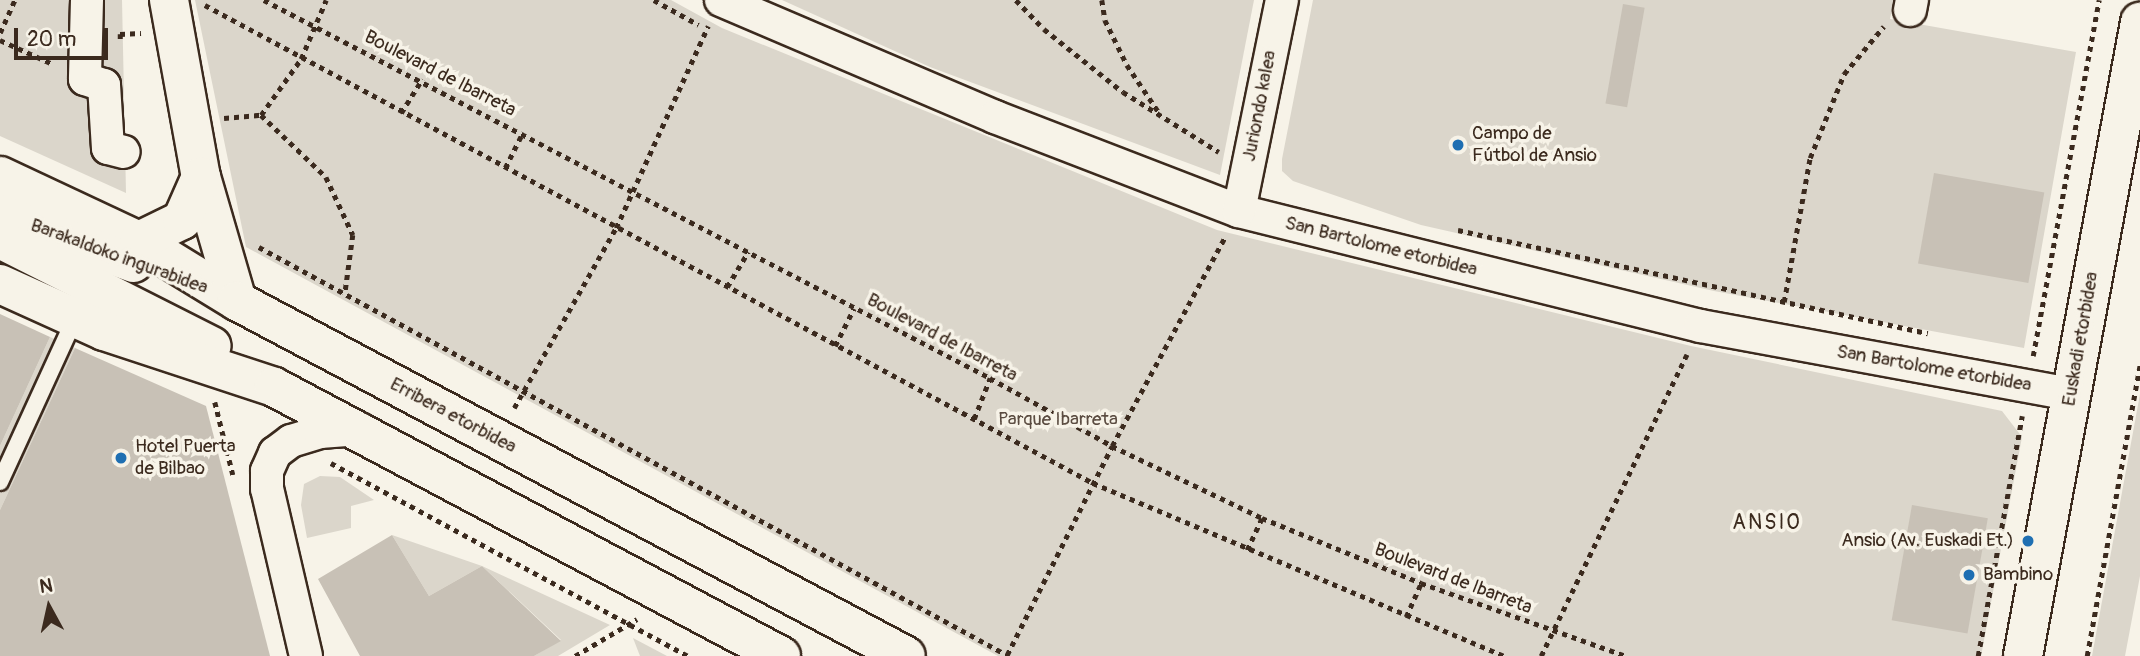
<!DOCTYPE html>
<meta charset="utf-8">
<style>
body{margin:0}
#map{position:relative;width:2140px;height:656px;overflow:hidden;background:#f7f3e8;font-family:Pangolin,sans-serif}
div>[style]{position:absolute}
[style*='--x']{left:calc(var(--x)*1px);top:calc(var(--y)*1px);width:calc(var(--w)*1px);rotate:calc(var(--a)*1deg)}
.green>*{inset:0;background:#dbd6cb}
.building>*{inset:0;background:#c8c1b6;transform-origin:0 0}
.path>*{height:4.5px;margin-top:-2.25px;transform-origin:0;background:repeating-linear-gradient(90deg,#3b2a1e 0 5px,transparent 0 10px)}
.roads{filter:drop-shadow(2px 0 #3b2a1e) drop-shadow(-2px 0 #3b2a1e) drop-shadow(0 2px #3b2a1e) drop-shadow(0 -2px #3b2a1e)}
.lane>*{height:16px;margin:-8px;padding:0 8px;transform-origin:8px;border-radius:8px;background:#f7f3e8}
.street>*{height:32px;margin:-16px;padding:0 16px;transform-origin:16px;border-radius:16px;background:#f7f3e8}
.secondary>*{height:38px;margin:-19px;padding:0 19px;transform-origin:19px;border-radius:19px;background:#f7f3e8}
.dots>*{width:19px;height:19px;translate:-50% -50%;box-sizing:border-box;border:4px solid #f7f3e8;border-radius:50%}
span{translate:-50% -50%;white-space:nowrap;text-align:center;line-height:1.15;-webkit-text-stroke:7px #f7f3e8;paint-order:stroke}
.street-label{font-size:19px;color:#3b2a1e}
.poi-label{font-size:19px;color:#3b2a1e}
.left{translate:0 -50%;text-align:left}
.right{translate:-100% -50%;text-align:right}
.park-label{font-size:19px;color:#5b4c41}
.neighbourhood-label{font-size:21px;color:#3b2a1e;letter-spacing:2px}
.north{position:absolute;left:14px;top:572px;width:70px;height:70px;-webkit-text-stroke:5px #f7f3e8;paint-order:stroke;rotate:352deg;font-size:19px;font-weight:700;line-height:28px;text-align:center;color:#3b2a1e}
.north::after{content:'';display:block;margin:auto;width:24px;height:32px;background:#3b2a1e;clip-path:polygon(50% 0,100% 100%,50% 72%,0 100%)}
.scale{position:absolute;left:14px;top:28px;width:94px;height:32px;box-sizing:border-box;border:4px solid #3b2a1e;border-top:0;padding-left:9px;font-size:21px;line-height:24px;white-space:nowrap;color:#3b2a1e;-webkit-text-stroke:5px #f7f3e8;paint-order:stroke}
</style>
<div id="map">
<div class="green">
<div style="clip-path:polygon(0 0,122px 0,126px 193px,0 136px)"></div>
<div style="clip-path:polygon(195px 0,671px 0,722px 28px,1217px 230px,1691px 346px,2002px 411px,2022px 437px,1981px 656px,998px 656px,246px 247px)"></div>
<div style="clip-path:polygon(782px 0,1254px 0,1220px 175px,930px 67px)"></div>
<div style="clip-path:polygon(1313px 0,1894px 0,1890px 19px,2076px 52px,2024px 348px,1714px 291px,1421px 225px,1293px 181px,1282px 171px,1282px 159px)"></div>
<div style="clip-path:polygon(50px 337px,75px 348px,0 510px,0 446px)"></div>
<div style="clip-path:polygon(2140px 394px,2140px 576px,2125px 656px,2092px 656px)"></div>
<div style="clip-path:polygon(320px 476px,340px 477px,374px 500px,351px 506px,351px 528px,307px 538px,301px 505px,304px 484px)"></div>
<div style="clip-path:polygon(392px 535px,482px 566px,610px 625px,558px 656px,534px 656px,561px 640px,482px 566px,429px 596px)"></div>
<div style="clip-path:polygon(633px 638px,667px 656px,640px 656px)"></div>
</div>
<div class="building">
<div style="left:1623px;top:4px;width:22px;height:101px;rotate:10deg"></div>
<div style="left:1934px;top:173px;width:112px;height:92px;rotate:10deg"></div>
<div style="clip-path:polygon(0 314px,50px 337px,0 446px)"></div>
<div style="clip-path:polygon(75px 348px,206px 406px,270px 656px,0 656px,0 510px)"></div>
<div style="left:1912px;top:505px;width:77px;height:117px;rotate:10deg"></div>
<div style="clip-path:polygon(392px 535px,429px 596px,482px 566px,561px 641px,534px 656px,360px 656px,318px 579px)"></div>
</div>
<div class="path">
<div style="--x:264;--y:0;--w:819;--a:27.5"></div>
<div style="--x:990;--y:378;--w:140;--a:29.1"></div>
<div style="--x:1112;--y:446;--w:166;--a:25.6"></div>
<div style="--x:1262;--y:518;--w:172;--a:22.2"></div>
<div style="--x:1421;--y:583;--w:218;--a:19.6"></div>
<div style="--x:654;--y:0;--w:51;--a:29.1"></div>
<div style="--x:1016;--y:0;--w:40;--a:46"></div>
<div style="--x:1044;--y:29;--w:101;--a:38.6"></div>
<div style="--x:1123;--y:92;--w:113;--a:32"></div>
<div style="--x:1102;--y:0;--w:20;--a:81"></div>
<div style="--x:1105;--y:20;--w:50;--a:63.9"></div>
<div style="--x:1127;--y:65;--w:59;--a:56"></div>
<div style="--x:205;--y:5;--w:1008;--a:28.29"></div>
<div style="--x:1093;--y:483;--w:447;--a:22.8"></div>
<div style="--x:0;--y:33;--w:36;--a:-66"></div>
<div style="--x:120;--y:39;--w:5;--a:-90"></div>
<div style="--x:120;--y:34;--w:21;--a:-3"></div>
<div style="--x:0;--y:40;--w:58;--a:24.4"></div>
<div style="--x:401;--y:113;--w:40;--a:-58"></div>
<div style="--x:261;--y:115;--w:90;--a:43.6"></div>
<div style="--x:326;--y:177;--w:64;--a:65"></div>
<div style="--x:353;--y:235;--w:60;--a:97.7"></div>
<div style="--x:224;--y:118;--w:37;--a:-5"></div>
<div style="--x:261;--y:115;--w:69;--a:-54.5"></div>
<div style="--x:301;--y:59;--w:64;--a:-67"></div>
<div style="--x:505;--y:168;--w:40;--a:-63.4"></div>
<div style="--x:1458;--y:230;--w:481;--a:12.4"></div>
<div style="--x:259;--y:247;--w:854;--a:28.61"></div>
<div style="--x:727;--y:287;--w:41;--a:-59"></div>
<div style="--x:1784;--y:302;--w:146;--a:-79.8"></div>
<div style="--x:1810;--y:158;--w:91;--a:-68"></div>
<div style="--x:1844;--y:74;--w:62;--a:-50.2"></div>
<div style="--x:835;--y:346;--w:42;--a:-63.4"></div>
<div style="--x:2033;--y:356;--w:362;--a:-79.5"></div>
<div style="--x:215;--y:402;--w:75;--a:76.1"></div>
<div style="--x:514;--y:408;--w:207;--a:-60.5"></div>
<div style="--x:616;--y:228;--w:222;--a:-65.5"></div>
<div style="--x:974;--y:419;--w:44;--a:-68.7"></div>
<div style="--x:331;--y:463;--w:406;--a:28.4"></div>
<div style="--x:1247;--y:550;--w:35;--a:-65"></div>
<div style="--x:1406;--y:617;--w:37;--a:-66"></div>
<div style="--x:1007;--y:655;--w:234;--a:-63.3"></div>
<div style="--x:1112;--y:446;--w:238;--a:-61.6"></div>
<div style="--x:575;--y:656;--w:72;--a:-30.8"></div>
<div style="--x:1541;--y:656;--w:335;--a:-64.2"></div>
<div style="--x:1978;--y:656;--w:244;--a:-79.6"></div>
<div style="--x:2087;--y:656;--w:298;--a:-79.7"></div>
</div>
<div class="roads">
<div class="lane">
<div style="--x:0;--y:482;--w:180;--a:-65.4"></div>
</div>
<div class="street">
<div style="--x:87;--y:0;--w:79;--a:91.5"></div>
<div style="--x:85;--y:79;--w:20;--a:18"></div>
<div style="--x:104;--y:85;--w:63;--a:86.4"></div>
<div style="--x:108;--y:148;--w:16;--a:14"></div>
<div style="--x:721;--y:0;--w:298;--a:23.1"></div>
<div style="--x:995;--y:117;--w:261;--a:21.1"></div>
<div style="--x:1239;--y:211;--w:475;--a:14"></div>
<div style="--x:1700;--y:326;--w:377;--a:10.4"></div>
<div style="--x:1910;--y:10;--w:10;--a:-79"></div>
<div style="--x:1239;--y:211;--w:215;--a:-78.5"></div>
<div style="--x:306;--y:656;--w:171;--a:-103.1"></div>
<div style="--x:267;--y:489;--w:18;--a:-90"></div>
<div style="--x:267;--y:471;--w:20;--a:-66"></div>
<div style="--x:275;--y:453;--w:20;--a:-37"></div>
<div style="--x:291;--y:441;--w:30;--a:-17"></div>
<div style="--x:320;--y:432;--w:40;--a:-4.3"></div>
</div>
<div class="secondary">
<div style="--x:169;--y:0;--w:180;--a:79.8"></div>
<div style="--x:201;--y:177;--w:129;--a:73.8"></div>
<div style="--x:0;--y:176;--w:153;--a:25.1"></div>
<div style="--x:139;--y:241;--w:115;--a:31.5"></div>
<div style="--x:237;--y:301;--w:757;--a:27.95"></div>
<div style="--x:0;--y:214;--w:142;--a:20.2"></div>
<div style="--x:0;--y:239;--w:237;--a:26.8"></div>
<div style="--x:139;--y:241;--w:48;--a:-26"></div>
<div style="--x:182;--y:220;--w:47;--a:-66.2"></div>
<div style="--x:0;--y:284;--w:114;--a:24.3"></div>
<div style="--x:104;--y:331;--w:179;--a:18.2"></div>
<div style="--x:274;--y:387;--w:574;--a:27.95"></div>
<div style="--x:2023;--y:656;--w:645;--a:-79.54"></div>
</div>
</div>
<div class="dots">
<div style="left:1458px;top:145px;background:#1f6fb2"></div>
<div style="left:121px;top:458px;background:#1f6fb2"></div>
<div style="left:2028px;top:541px;background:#1f6fb2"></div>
<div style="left:1969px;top:575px;background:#1f6fb2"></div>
</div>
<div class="street-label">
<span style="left:440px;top:74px;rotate:27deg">Boulevard de Ibarreta</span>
<span style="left:1260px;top:106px;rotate:-79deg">Juriondo kalea</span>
<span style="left:1381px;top:247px;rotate:14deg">San Bartolome etorbidea</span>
<span style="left:119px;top:257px;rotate:20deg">Barakaldoko ingurabidea</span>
<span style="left:942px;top:338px;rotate:28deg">Boulevard de Ibarreta</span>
<span style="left:2081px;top:339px;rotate:-80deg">Euskadi etorbidea</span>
<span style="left:1934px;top:369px;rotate:10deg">San Bartolome etorbidea</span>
<span style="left:453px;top:416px;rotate:28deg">Erribera etorbidea</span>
<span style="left:1453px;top:579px;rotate:21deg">Boulevard de Ibarreta</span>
</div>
<div class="poi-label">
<span class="left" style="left:1472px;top:145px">Campo de<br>Fútbol de Ansio</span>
<span class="left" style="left:135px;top:458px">Hotel Puerta<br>de Bilbao</span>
<span class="right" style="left:2014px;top:541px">Ansio (Av. Euskadi Et.)</span>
<span class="left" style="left:1983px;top:575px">Bambino</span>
</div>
<div class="park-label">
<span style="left:1058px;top:420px">Parque Ibarreta</span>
</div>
<div class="neighbourhood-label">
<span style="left:1767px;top:523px">ANSIO</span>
</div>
<div class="north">N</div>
<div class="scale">20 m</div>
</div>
